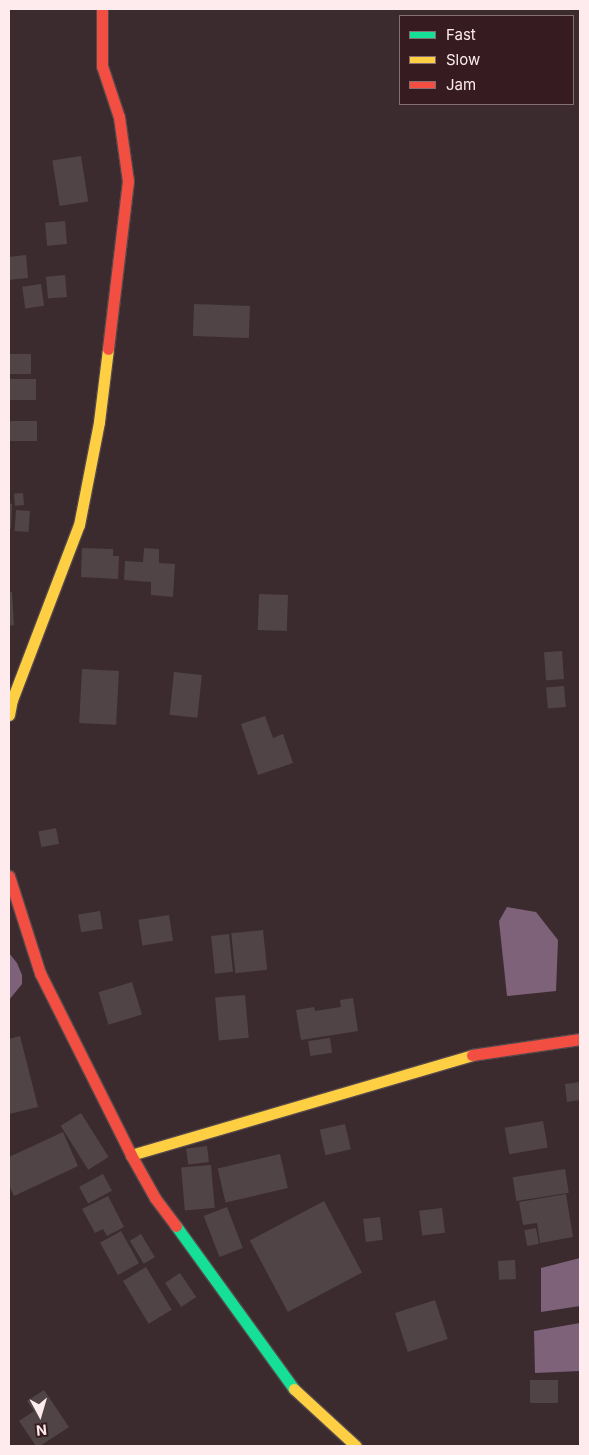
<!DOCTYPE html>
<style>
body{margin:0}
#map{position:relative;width:589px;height:1455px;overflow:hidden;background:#3b2b2e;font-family:Inter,sans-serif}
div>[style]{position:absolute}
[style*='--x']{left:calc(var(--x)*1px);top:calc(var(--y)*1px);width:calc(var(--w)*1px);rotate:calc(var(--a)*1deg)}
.water>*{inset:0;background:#7d627a}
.building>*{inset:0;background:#504447;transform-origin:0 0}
.roads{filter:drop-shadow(1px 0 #55484a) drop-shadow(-1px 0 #55484a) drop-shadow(0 1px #55484a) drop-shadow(0 -1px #55484a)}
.fast>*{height:11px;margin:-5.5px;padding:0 5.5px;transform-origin:5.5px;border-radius:5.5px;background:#16e098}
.slow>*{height:11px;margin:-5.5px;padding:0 5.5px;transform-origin:5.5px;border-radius:5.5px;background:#ffcf43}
.jam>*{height:11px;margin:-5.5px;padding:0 5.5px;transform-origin:5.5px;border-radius:5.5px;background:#f24e42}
span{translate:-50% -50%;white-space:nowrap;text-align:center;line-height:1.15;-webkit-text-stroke:4px #361c20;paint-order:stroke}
.frame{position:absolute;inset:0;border:10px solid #feebed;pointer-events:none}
.legend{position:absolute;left:399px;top:15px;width:175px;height:90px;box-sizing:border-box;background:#361c20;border:1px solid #866f72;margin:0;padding:6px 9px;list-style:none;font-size:15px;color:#feebed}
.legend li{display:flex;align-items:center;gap:10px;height:25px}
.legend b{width:25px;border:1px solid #866f72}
.north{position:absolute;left:15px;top:1390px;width:50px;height:50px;-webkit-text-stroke:4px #361c20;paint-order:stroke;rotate:174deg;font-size:14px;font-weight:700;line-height:20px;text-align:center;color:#feebed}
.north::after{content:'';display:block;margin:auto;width:18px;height:22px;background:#feebed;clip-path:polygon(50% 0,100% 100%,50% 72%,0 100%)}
</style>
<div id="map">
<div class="water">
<div style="clip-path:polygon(507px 907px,536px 912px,558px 940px,556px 991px,507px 996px,499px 921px)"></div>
<div style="clip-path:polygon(9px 953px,17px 963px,22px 975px,22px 984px,9px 1000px)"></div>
<div style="clip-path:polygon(580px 1258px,580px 1306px,541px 1312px,541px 1268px)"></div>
<div style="clip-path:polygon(580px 1323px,580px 1371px,535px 1373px,534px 1331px)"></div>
</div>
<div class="building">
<div style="left:81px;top:156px;width:46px;height:29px;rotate:81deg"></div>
<div style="left:65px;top:221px;width:23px;height:20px;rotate:85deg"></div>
<div style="clip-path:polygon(26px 255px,28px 278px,9px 280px,9px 257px)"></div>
<div style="left:65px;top:275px;width:22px;height:19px;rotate:85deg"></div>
<div style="left:41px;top:284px;width:22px;height:19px;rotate:82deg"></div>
<div style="left:194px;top:304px;width:56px;height:32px;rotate:2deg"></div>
<div style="left:9px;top:354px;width:22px;height:20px"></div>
<div style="left:36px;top:379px;width:21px;height:27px;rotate:90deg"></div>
<div style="left:9px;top:421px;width:28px;height:20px"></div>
<div style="left:23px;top:493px;width:12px;height:9px;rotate:85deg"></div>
<div style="clip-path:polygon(9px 503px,12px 504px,11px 529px,9px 528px)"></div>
<div style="left:16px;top:510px;width:14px;height:21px;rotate:4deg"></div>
<div style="clip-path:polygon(82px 548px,113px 549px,113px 556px,119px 556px,118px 579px,81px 577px)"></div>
<div style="clip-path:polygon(144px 548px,159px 549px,159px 563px,175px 564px,173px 597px,151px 595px,151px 582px,124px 580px,125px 561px,143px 562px)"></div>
<div style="clip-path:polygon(9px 592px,12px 592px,14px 625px,9px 626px)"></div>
<div style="left:259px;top:594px;width:29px;height:36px;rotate:2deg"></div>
<div style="left:562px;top:651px;width:28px;height:18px;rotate:86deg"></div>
<div style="left:82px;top:669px;width:37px;height:54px;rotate:3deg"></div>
<div style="left:174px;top:672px;width:28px;height:43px;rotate:6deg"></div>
<div style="left:564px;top:686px;width:21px;height:18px;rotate:85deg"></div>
<div style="clip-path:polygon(265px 716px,273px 738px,283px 734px,293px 763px,258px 775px,241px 724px)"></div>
<div style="left:56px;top:828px;width:16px;height:18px;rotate:79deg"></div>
<div style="left:100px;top:911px;width:18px;height:22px;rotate:81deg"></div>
<div style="left:169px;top:915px;width:26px;height:31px;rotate:81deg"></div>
<div style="left:263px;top:930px;width:40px;height:32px;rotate:84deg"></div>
<div style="left:229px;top:934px;width:38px;height:18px;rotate:84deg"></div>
<div style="left:132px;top:982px;width:34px;height:35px;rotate:73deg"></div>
<div style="left:245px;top:995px;width:43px;height:30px;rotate:85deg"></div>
<div style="clip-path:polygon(353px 998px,358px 1031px,301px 1040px,296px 1010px,314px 1007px,315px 1011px,341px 1007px,340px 1000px)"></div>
<div style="clip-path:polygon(20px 1036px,38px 1107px,9px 1114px,9px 1039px)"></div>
<div style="left:330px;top:1038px;width:15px;height:22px;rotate:82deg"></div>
<div style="clip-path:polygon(580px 1082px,580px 1100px,567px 1102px,565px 1084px)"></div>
<div style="left:81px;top:1113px;width:52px;height:24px;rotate:58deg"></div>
<div style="left:543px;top:1121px;width:27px;height:39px;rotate:80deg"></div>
<div style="left:345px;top:1124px;width:26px;height:26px;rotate:77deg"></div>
<div style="clip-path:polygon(63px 1132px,78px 1166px,14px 1196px,9px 1185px,9px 1157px)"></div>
<div style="left:207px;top:1146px;width:16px;height:21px;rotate:83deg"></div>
<div style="left:280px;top:1154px;width:35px;height:64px;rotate:77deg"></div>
<div style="left:211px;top:1165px;width:43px;height:30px;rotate:85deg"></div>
<div style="left:565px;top:1169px;width:24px;height:53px;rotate:81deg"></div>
<div style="left:103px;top:1174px;width:19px;height:27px;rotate:62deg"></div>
<div style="clip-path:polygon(566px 1194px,573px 1237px,540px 1243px,537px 1223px,523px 1225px,519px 1202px)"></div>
<div style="clip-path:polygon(108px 1196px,124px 1227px,107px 1236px,103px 1229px,95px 1233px,82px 1209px)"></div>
<div style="left:324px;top:1201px;width:81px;height:84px;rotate:62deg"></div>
<div style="left:227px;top:1207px;width:44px;height:25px;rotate:69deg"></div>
<div style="left:442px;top:1208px;width:25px;height:23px;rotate:83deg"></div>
<div style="left:380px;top:1217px;width:23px;height:17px;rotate:83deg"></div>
<div style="left:536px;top:1228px;width:16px;height:12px;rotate:79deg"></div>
<div style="left:121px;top:1231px;width:37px;height:24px;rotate:61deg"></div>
<div style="left:141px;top:1234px;width:27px;height:13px;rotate:59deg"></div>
<div style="left:515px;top:1260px;width:19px;height:17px;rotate:87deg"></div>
<div style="left:146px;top:1267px;width:50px;height:27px;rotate:59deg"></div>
<div style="left:180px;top:1273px;width:29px;height:18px;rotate:56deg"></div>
<div style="left:435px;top:1300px;width:41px;height:42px;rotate:72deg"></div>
<div style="left:530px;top:1380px;width:28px;height:23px"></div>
<div style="clip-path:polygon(44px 1390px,69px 1427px,40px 1446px,36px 1446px,19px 1421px,34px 1411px,27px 1401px)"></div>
</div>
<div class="roads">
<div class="fast">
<div style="--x:176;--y:1226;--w:201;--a:54.1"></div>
</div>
<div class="slow">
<div style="--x:9;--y:715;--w:15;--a:-79"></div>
<div style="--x:12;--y:700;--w:187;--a:-69.1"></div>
<div style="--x:79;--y:525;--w:105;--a:-79"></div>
<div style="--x:99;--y:422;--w:74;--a:-83"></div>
<div style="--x:131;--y:1155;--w:355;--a:-16.3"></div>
<div style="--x:294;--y:1389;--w:84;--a:42.6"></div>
</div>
<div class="jam">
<div style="--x:102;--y:9;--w:57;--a:90"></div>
<div style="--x:102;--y:66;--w:54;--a:71.6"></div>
<div style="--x:119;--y:117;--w:65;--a:82"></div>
<div style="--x:128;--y:181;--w:169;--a:96.8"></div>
<div style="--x:9;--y:876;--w:102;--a:72.3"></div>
<div style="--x:40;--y:973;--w:203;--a:63.4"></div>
<div style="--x:131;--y:1155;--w:49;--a:60.8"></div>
<div style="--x:155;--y:1198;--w:35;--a:53"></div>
<div style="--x:472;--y:1055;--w:109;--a:-8.4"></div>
</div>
</div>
<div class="frame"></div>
<ul class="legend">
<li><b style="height:6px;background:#16e098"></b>Fast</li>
<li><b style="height:6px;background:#ffcf43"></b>Slow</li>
<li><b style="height:6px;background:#f24e42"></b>Jam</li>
</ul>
<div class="north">N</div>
</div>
